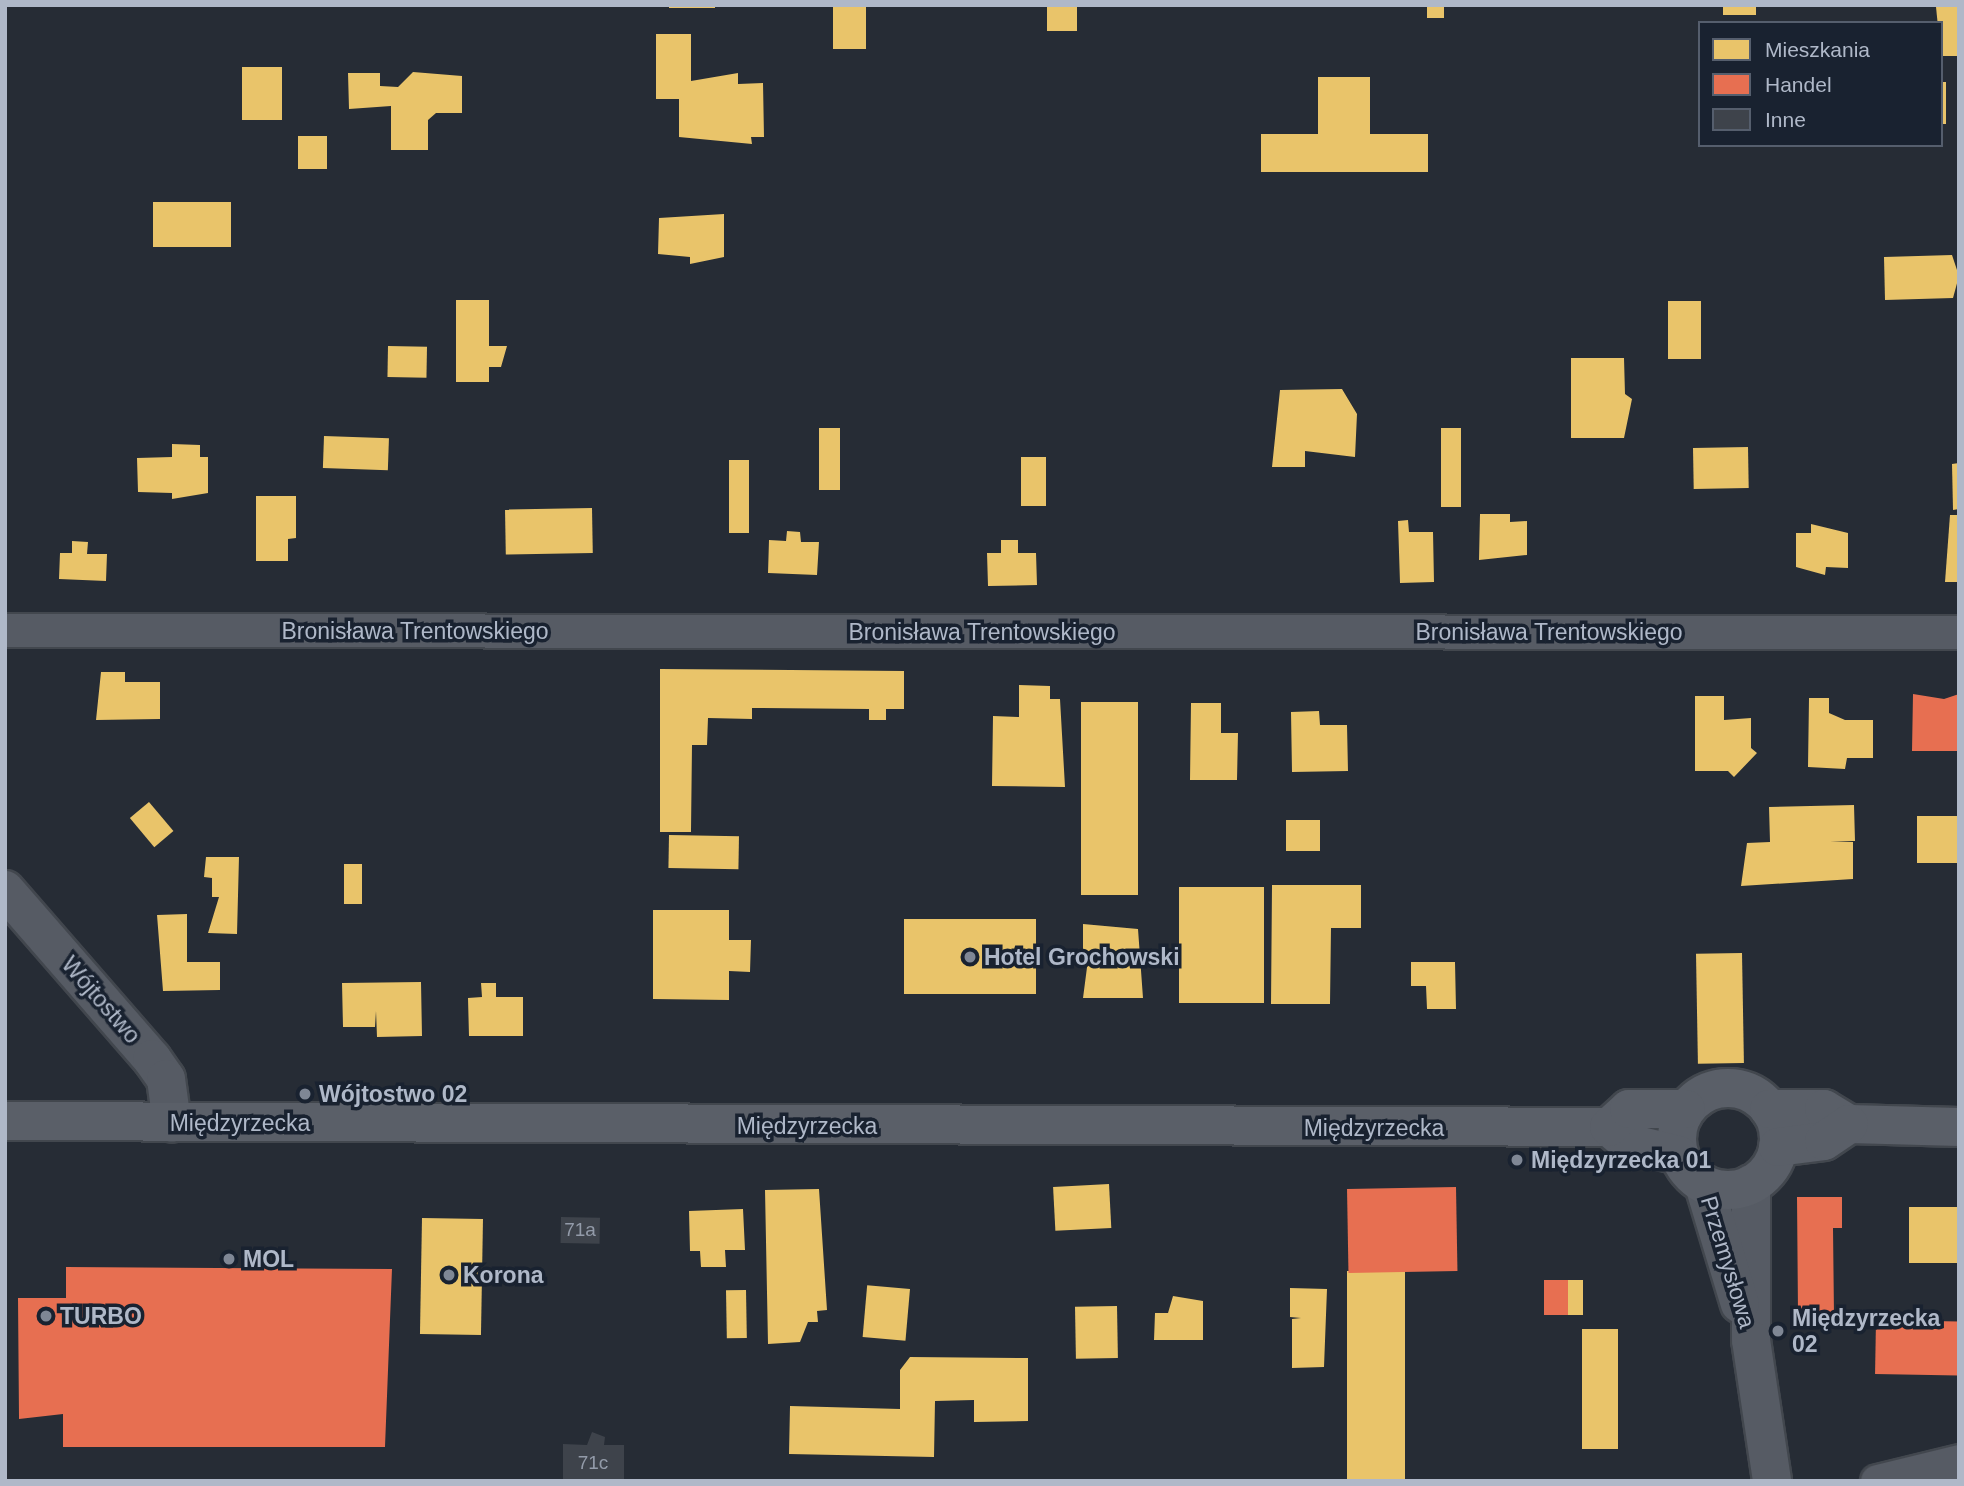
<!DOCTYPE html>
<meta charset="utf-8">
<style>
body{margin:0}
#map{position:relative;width:1964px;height:1486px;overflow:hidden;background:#262c35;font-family:Helvetica,sans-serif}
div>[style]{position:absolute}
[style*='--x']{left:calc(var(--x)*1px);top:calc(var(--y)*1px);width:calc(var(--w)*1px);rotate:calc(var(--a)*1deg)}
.homes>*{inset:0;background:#e9c46a;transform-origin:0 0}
.shops>*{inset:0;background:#e76f51;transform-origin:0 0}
.building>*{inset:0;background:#3e434b;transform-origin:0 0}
.roads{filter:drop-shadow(2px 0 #42474e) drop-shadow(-2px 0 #42474e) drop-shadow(0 2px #42474e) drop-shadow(0 -2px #42474e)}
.minor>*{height:33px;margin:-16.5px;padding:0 16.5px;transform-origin:16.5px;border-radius:16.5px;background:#565b64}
.tertiary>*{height:38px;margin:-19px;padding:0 19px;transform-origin:19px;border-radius:19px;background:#565b64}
.secondary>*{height:38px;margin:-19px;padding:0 19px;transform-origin:19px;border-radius:19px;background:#5a5f68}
.secondary>.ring{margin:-19px;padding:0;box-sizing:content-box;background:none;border:38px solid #5a5f68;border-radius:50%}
.dots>*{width:19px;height:19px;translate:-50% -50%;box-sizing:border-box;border:4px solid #192230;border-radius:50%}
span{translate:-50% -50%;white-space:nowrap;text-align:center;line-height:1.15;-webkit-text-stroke:7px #192230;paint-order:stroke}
.number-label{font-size:19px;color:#939ba9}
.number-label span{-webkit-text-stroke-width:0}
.street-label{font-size:23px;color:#afb8c8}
.poi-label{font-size:23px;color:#afb8c8;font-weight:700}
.left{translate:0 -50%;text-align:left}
.frame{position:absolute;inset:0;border:7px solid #afb8c8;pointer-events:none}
.legend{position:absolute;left:1698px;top:21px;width:245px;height:126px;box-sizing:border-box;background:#192230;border:2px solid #555e6d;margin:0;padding:9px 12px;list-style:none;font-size:21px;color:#afb8c8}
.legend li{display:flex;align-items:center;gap:14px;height:35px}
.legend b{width:35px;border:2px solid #555e6d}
</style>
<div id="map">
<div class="homes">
<div style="left:669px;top:5px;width:46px;height:3px"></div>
<div style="left:1047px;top:5px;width:30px;height:26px"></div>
<div style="left:1427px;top:5px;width:17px;height:13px"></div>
<div style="left:1723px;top:5px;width:33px;height:10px"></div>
<div style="left:833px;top:7px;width:33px;height:42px"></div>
<div style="clip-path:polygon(1936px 7px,1959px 7px,1959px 56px,1941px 56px)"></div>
<div style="clip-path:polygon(656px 34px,691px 34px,691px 81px,738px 73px,738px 84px,763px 83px,764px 137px,751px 137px,752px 144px,679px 137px,679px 99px,656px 99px)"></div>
<div style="left:242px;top:67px;width:40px;height:53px"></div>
<div style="clip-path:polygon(413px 72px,462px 76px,462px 113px,436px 113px,428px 120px,428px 150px,391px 150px,391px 106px,349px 109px,348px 73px,380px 73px,380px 86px,398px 87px)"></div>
<div style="clip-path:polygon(1318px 77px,1370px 77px,1370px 134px,1428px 134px,1428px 172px,1261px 172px,1261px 134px,1318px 134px)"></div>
<div style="left:1941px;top:82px;width:5px;height:42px"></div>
<div style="left:298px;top:136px;width:29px;height:33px"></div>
<div style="left:153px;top:202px;width:78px;height:45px"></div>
<div style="clip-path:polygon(724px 214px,724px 257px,690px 264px,690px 257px,658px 254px,659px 218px)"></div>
<div style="clip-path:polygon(1952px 255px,1959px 276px,1953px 298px,1885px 300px,1884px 257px)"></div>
<div style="clip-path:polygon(456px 300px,489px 300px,489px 346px,507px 346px,501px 367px,489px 367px,489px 382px,456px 382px)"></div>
<div style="left:1668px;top:301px;width:33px;height:58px"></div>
<div style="left:388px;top:346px;width:39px;height:31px;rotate:1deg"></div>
<div style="clip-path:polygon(1571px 358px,1624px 358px,1625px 394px,1632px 399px,1624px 438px,1571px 438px)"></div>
<div style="clip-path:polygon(1342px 389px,1357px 414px,1355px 457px,1305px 451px,1305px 467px,1272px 467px,1280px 390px)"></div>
<div style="left:819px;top:428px;width:21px;height:62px"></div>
<div style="left:1441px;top:428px;width:20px;height:79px"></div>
<div style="left:324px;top:436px;width:65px;height:32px;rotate:2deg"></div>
<div style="clip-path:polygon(172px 444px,200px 445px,200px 457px,208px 457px,208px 493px,172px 499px,172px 493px,138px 492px,137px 458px,172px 457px)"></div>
<div style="left:1748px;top:447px;width:41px;height:55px;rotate:89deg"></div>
<div style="left:1046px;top:457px;width:49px;height:25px;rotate:90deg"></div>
<div style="left:729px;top:460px;width:20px;height:73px"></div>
<div style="clip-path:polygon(1959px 463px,1959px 509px,1953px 510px,1952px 464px)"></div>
<div style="clip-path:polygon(256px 496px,296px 496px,296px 538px,288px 539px,288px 561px,256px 561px)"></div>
<div style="left:592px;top:508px;width:45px;height:87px;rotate:89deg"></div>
<div style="clip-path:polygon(1480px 514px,1510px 514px,1510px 522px,1527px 521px,1527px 555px,1479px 560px)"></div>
<div style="clip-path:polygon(1950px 515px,1959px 515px,1959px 582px,1945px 582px)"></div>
<div style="clip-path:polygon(1408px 520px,1409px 532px,1433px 532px,1434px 582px,1400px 583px,1398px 521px)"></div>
<div style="clip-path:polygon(1811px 524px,1848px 533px,1848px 568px,1826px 567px,1825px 575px,1796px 567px,1796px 533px,1811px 533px)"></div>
<div style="clip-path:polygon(787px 531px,800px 532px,801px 542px,819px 542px,817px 575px,768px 573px,769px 540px,786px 541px)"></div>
<div style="clip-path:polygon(1001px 540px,1018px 540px,1018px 553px,1036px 553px,1037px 585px,988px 586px,987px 553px,1001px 553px)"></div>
<div style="clip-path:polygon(72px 541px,88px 542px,87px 554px,107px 554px,106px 581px,59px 579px,60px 553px,72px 553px)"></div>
<div style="clip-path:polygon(660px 669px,904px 671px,904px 709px,886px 709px,886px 720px,869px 720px,869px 709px,761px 708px,752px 708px,752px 719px,708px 718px,707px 745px,692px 745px,691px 832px,660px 832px)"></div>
<div style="clip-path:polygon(101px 672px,125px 672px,125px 682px,160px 682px,160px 719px,96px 720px)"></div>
<div style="clip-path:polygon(1019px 685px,1050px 686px,1050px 699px,1060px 699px,1065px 787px,992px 786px,993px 716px,1019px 717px)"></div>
<div style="clip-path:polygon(1695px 696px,1724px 696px,1724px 720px,1751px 718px,1751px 748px,1757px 753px,1734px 777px,1728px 771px,1695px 771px)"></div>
<div style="clip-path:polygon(1809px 698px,1829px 698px,1829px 713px,1845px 720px,1873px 720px,1873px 758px,1847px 758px,1845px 769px,1808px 767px)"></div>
<div style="left:1081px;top:702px;width:57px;height:193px"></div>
<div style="clip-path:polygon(1191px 703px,1221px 703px,1221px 733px,1238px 733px,1237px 780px,1190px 780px)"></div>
<div style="clip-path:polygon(1319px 711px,1320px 725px,1347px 725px,1348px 771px,1292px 772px,1291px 712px)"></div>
<div style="left:149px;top:802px;width:38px;height:25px;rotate:50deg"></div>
<div style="clip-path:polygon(1854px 805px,1855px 841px,1830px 841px,1853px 842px,1853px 879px,1741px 886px,1747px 843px,1770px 842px,1769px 807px)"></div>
<div style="left:1917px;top:816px;width:42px;height:47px"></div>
<div style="left:1286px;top:820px;width:34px;height:31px"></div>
<div style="left:669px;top:835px;width:70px;height:33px;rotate:1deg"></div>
<div style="clip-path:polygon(206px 857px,239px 857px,237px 934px,208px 933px,219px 897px,212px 897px,212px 878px,204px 877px)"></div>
<div style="left:344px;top:864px;width:18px;height:40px"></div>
<div style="clip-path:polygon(1272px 885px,1361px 885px,1361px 928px,1331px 928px,1330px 1004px,1271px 1004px)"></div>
<div style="left:1179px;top:887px;width:85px;height:116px"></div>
<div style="clip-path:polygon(653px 910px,729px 910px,729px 940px,751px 940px,750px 972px,729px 971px,729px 1000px,653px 999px)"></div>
<div style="clip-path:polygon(187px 914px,187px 962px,220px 962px,220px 990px,163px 991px,157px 915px)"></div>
<div style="left:904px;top:919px;width:132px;height:75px"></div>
<div style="clip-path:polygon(1083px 924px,1138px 929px,1143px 998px,1083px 998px,1089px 952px,1083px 952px)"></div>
<div style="left:1742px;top:953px;width:110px;height:46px;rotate:89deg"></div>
<div style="clip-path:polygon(1411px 962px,1455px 962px,1456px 1009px,1427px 1009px,1426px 986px,1411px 986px)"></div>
<div style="clip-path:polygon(421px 982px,422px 1036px,377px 1037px,376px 1011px,375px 1027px,343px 1027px,342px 983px)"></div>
<div style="clip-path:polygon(481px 983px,496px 983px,496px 997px,523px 997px,523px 1036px,469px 1036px,468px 998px,482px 997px)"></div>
<div style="left:1109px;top:1184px;width:44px;height:56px;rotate:87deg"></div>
<div style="clip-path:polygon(819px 1189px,827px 1310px,817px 1311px,818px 1322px,808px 1322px,800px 1342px,768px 1344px,765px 1190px)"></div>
<div style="left:1909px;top:1207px;width:50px;height:56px"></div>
<div style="clip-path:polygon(743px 1209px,745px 1250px,725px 1250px,726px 1267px,701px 1267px,700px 1251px,690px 1251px,689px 1211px)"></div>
<div style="left:422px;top:1218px;width:61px;height:116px;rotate:1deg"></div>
<div style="left:1405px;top:1271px;width:210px;height:58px;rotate:90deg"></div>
<div style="left:1568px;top:1280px;width:15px;height:35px"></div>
<div style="clip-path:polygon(1290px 1288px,1327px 1289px,1324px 1367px,1292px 1368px,1292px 1319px,1301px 1318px,1290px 1317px)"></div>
<div style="left:910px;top:1289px;width:52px;height:43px;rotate:95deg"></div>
<div style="left:746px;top:1290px;width:48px;height:20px;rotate:89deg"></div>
<div style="clip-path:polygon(1173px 1296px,1203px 1301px,1203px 1340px,1154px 1340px,1155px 1313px,1168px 1313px)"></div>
<div style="left:1117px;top:1306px;width:52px;height:42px;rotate:89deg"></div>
<div style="left:1582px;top:1329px;width:36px;height:120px"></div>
<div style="clip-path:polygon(910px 1357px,1028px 1358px,1028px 1421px,974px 1422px,974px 1400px,935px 1401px,934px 1457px,789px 1454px,790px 1406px,900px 1409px,900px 1370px)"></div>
</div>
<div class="shops">
<div style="clip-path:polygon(1913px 694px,1944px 699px,1959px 694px,1959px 751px,1912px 751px)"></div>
<div style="left:1456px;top:1187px;width:84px;height:109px;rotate:89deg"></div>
<div style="clip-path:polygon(1797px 1197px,1842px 1197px,1842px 1228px,1833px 1228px,1834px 1315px,1798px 1314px)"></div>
<div style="clip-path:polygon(66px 1267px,392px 1269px,385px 1447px,63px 1447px,63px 1414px,19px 1419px,18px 1298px,66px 1298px)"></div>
<div style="left:1544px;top:1280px;width:24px;height:35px"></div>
<div style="left:1876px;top:1320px;width:83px;height:54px;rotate:1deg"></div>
</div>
<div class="building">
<div style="left:561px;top:1217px;width:39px;height:26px;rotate:1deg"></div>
<div style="clip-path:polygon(592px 1432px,605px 1437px,604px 1445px,624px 1445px,624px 1481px,563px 1481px,563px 1444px,587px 1445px)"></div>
</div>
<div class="roads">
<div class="minor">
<div style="--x:5;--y:630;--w:1954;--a:0.06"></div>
<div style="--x:1877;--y:1481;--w:84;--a:-13.7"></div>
</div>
<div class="tertiary">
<div style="--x:5;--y:890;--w:224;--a:49"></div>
<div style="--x:152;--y:1059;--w:24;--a:55"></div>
<div style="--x:166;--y:1079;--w:44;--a:82.2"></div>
<div style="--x:1751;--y:1184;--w:156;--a:90"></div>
<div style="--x:1751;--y:1340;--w:143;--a:81.5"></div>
<div style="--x:1704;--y:1185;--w:124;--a:73.2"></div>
</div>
<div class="secondary">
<div class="ring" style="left:1677px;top:1088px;width:64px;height:64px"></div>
<div style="--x:1769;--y:1109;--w:55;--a:0"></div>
<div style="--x:1824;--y:1109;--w:29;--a:31"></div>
<div style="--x:1849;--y:1124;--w:110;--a:1.6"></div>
<div style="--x:5;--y:1121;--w:1604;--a:0.21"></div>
<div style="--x:1609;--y:1127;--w:25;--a:40"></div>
<div style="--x:1628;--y:1143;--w:52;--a:13.2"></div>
<div style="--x:1609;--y:1127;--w:27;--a:-42"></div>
<div style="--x:1629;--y:1109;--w:57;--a:0"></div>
<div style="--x:1778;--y:1147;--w:46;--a:-7.4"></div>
<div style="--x:1824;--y:1141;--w:30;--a:-34"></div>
</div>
</div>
<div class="dots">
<div style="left:970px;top:957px;background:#7f8795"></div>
<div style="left:305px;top:1094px;background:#7f8795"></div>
<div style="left:1517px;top:1160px;background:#7f8795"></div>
<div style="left:229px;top:1259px;background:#7f8795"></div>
<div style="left:449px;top:1275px;background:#7f8795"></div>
<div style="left:46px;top:1316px;background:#7f8795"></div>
<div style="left:1778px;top:1331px;background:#7f8795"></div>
</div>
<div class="number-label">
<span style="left:580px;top:1230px">71a</span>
<span style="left:593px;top:1463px">71c</span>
</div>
<div class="street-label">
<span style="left:415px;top:631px">Bronisława Trentowskiego</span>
<span style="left:982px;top:632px">Bronisława Trentowskiego</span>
<span style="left:1549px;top:632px">Bronisława Trentowskiego</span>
<span style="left:101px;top:1000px;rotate:49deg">Wójtostwo</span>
<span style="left:240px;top:1123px">Międzyrzecka</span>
<span style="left:807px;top:1126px">Międzyrzecka</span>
<span style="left:1374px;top:1128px">Międzyrzecka</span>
<span style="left:1728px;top:1262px;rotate:73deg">Przemysłowa</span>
</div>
<div class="poi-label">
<span class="left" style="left:984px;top:957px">Hotel Grochowski</span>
<span class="left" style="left:319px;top:1094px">Wójtostwo 02</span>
<span class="left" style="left:1531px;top:1160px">Międzyrzecka 01</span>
<span class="left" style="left:243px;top:1259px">MOL</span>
<span class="left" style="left:463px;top:1275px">Korona</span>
<span class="left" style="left:60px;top:1316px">TURBO</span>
<span class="left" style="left:1792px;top:1331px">Międzyrzecka<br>02</span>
</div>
<div class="frame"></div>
<ul class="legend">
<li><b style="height:19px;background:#e9c46a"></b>Mieszkania</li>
<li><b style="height:19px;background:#e76f51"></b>Handel</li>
<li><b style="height:19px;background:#3e434b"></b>Inne</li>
</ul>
</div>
